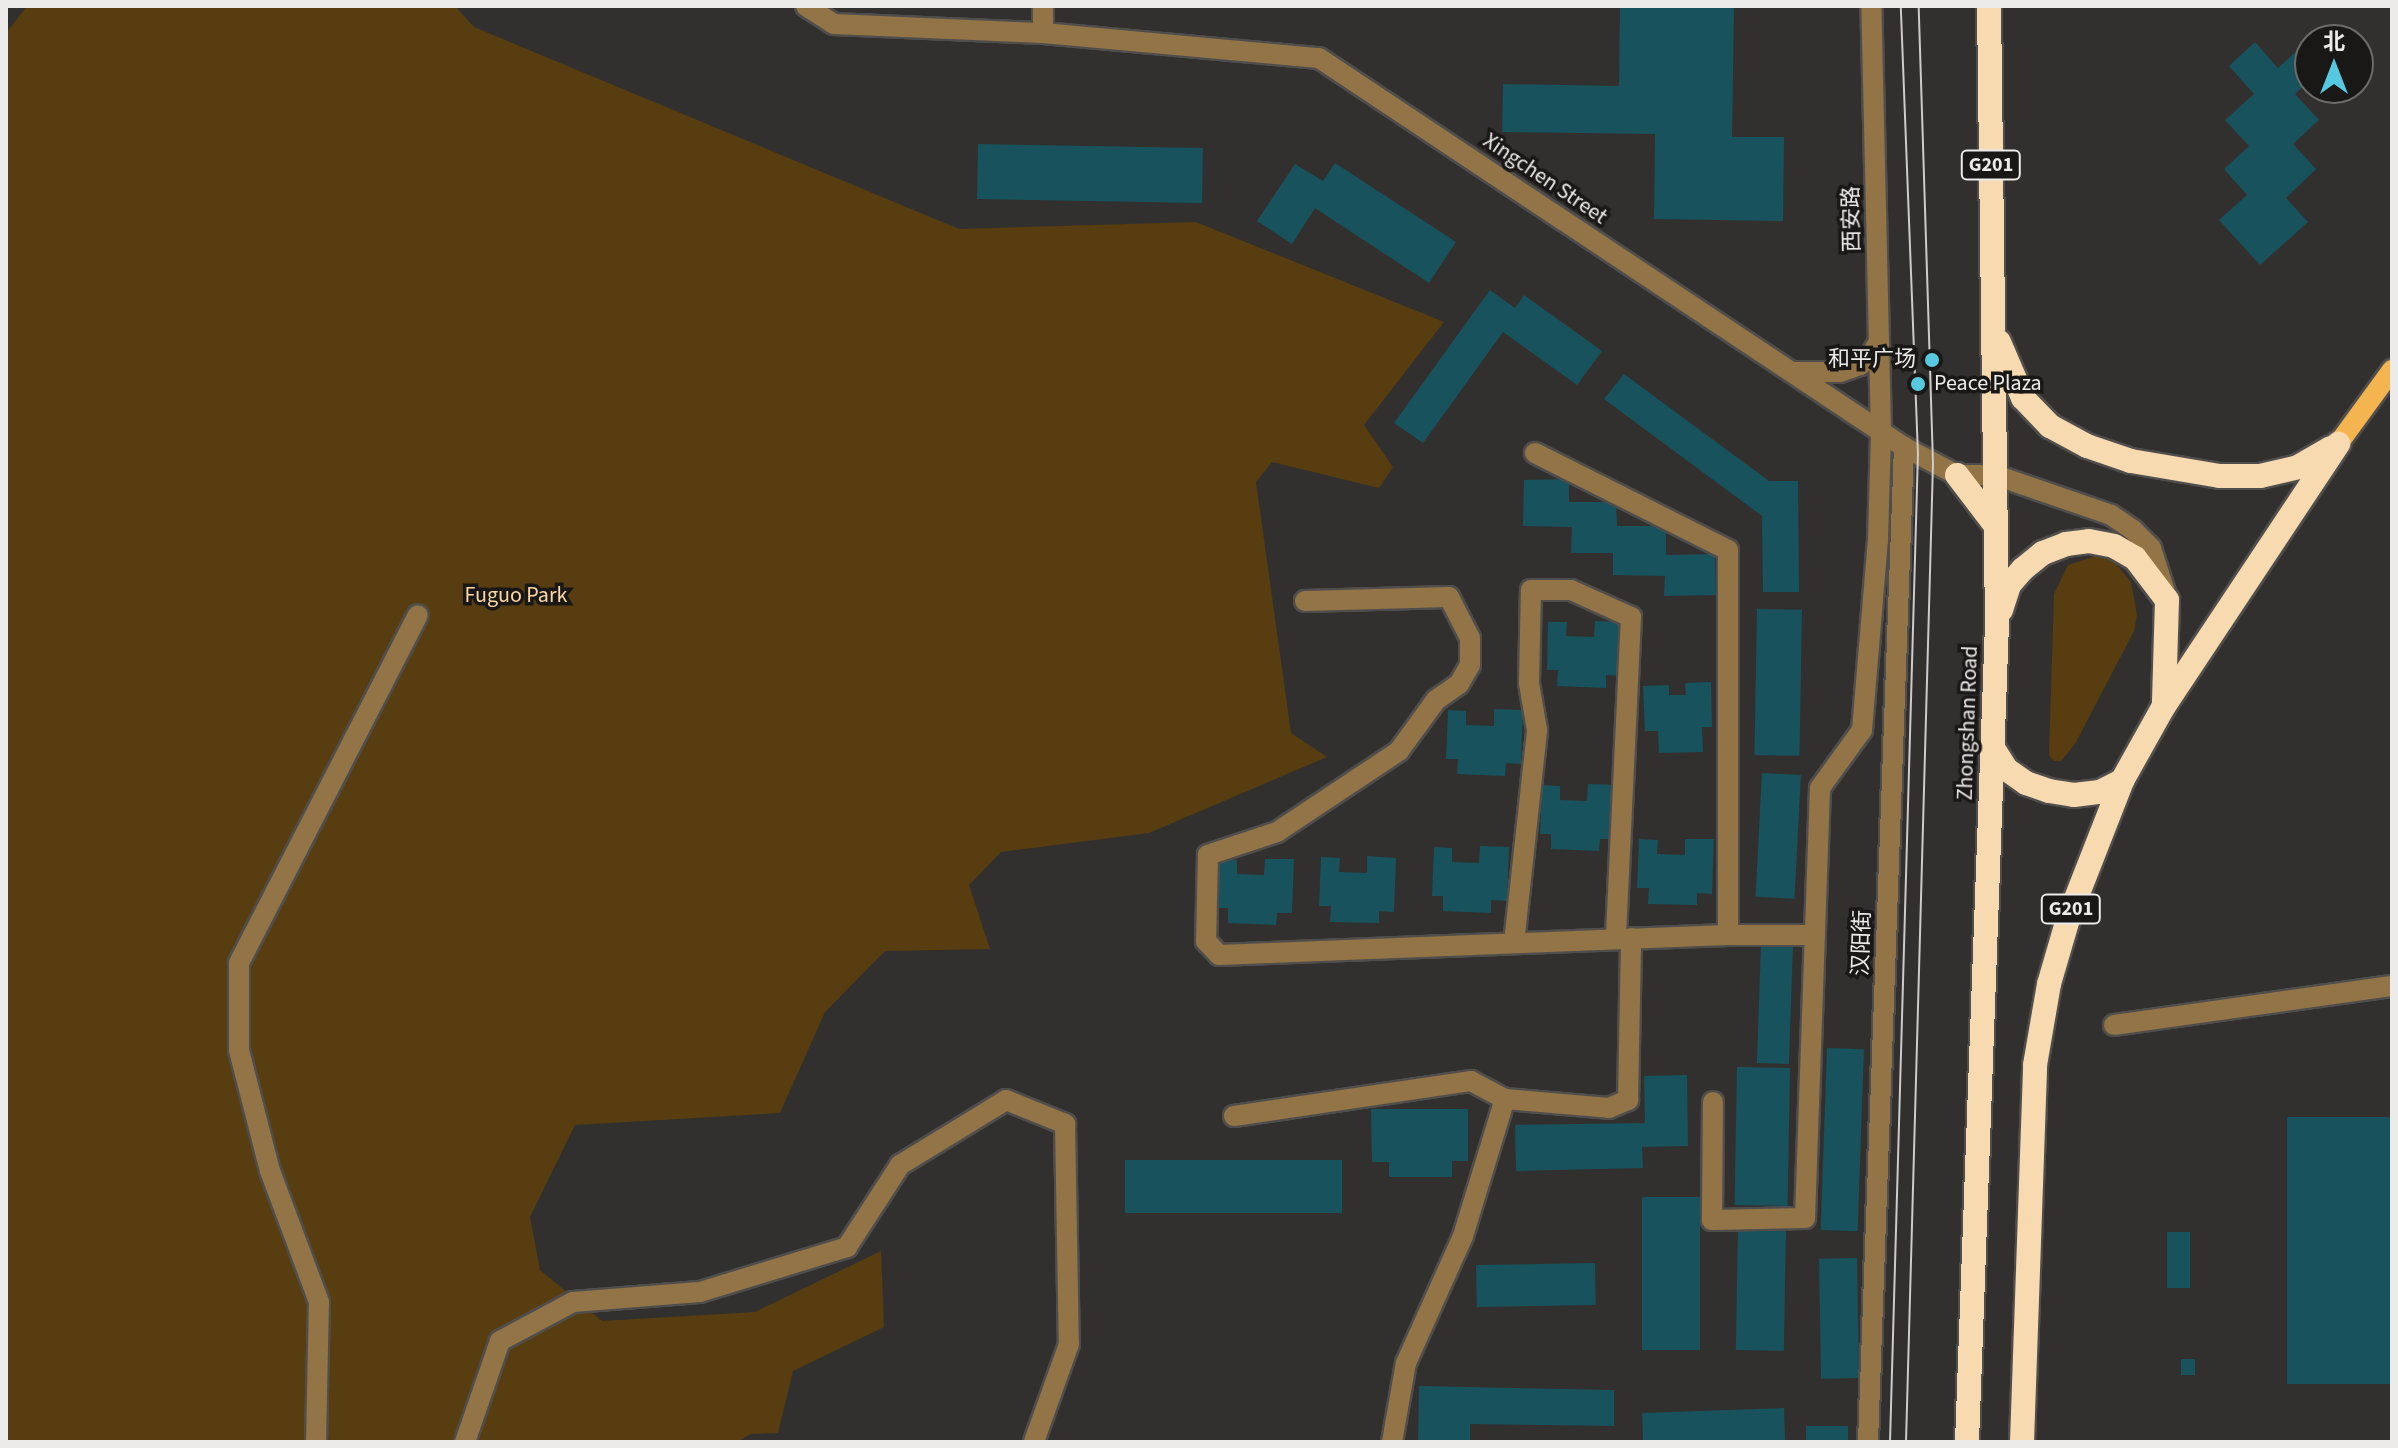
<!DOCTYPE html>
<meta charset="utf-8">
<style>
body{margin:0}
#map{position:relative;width:2398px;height:1448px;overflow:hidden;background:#32302e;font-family:"Source Sans 3","Noto Sans SC",sans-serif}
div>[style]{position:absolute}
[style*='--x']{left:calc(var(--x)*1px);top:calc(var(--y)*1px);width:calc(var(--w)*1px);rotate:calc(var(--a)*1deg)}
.green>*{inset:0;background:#573d0f}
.building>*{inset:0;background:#18525d;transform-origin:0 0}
.roads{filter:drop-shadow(2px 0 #504e4c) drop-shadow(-2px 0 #504e4c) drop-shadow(0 2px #504e4c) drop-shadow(0 -2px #504e4c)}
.minor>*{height:20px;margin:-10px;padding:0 10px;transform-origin:10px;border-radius:10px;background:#927447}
.major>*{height:20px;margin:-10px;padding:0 10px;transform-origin:10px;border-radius:10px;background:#f4b550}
.highway>*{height:24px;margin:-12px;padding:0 12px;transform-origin:12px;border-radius:12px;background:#f8dab0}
.tram>*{height:2px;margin:-1px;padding:0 1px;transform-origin:1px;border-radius:1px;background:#cdccca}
.dots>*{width:22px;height:22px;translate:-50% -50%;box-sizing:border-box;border:4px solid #191817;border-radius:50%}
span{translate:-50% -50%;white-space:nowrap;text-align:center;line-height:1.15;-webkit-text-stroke:7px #191817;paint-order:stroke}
.shield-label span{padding:2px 6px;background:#191817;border:2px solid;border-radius:6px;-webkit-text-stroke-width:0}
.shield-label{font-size:20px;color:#ecebe9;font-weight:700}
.street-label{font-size:22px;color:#ecebe9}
.poi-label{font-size:22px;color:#ecebe9}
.right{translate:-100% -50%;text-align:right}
.left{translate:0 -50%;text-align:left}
.park-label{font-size:22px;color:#fdd8a4}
.frame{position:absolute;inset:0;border:8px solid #ecebe9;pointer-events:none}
.north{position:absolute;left:2294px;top:24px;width:80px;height:80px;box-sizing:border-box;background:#191817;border:2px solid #6d6c6b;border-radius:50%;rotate:0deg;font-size:22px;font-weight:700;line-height:32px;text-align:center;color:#ecebe9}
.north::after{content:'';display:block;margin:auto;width:28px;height:36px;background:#56c9e0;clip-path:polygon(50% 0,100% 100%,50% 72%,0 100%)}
</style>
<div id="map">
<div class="green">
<div style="clip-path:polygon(27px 6px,455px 6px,474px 27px,959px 229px,1196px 222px,1444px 322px,1364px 425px,1393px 467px,1379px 488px,1272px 462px,1256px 482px,1291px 733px,1327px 757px,1149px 833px,1001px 852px,969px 885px,990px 949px,885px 951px,825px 1012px,780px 1113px,575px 1125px,530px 1217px,540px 1270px,602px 1321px,755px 1312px,881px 1251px,884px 1327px,793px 1371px,778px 1433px,751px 1434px,737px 1442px,6px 1442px,6px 33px)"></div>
<div style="clip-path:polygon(2095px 556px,2111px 558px,2131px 582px,2137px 615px,2134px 631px,2075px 744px,2061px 761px,2054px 761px,2049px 755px,2054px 594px,2068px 565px)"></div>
</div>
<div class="building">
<div style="clip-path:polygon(1620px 6px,1734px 6px,1732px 137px,1784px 137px,1783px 221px,1654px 219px,1655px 134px,1502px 132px,1503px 84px,1619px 86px)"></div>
<div style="clip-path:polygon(2255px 42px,2278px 68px,2303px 45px,2310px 53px,2310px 80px,2295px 94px,2319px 120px,2293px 144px,2316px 169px,2286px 198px,2308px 222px,2260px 265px,2219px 220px,2247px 195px,2224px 169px,2249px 146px,2225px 120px,2254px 94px,2229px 66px)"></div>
<div style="left:978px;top:144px;width:225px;height:55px;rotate:1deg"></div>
<div style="clip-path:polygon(1335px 163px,1456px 242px,1429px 283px,1315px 208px,1292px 244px,1257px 221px,1295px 164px,1323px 181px)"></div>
<div style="clip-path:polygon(1490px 290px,1515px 308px,1524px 295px,1602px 351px,1577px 385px,1503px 332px,1423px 443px,1394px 423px)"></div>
<div style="clip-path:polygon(1624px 374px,1769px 481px,1798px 481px,1799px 592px,1763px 592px,1762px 516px,1604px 399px)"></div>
<div style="clip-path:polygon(1569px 479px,1569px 502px,1616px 502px,1617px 526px,1666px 526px,1666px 555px,1715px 554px,1716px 595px,1664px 596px,1665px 576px,1613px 575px,1613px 553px,1571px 553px,1572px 527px,1523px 526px,1524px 480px)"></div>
<div style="left:1757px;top:609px;width:45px;height:146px;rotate:1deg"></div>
<div style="clip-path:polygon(1595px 621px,1624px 622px,1622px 676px,1606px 675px,1606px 688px,1557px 686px,1558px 670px,1547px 670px,1548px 622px,1567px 622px,1566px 636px,1594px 637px)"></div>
<div style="clip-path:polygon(1711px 682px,1712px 727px,1702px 727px,1703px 752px,1659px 753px,1658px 731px,1645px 731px,1643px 686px,1669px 685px,1669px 695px,1686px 695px,1685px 683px)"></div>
<div style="clip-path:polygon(1494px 709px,1523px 710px,1521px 764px,1506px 763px,1505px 776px,1457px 774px,1458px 759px,1446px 759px,1448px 710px,1466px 711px,1466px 725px,1494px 726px)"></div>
<div style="left:1762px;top:773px;width:39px;height:124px;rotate:3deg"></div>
<div style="clip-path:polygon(1588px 784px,1617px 785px,1615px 839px,1600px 839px,1599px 851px,1551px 849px,1551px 834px,1540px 834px,1542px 785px,1560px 786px,1560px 800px,1587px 801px)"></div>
<div style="clip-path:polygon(1639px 839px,1658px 840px,1657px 854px,1685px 855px,1685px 839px,1714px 839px,1712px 894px,1697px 893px,1697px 905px,1648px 904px,1649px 888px,1637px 888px)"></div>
<div style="clip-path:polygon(1480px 846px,1509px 847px,1507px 901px,1491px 900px,1491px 913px,1443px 911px,1443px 896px,1432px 896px,1434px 847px,1452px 848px,1452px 862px,1479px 863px)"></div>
<div style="clip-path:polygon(1367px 856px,1396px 858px,1394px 912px,1379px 911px,1379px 923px,1330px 922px,1331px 906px,1319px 906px,1321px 857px,1340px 858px,1339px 872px,1367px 873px)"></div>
<div style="clip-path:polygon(1219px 859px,1237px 860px,1237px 874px,1264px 875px,1265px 859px,1294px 859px,1292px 913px,1277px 913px,1276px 925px,1228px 923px,1228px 908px,1217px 908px)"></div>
<div style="left:1761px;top:945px;width:32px;height:118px;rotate:2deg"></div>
<div style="left:1827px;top:1048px;width:37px;height:182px;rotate:2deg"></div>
<div style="left:1737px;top:1067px;width:53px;height:138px;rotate:1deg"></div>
<div style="clip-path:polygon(1687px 1075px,1688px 1146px,1642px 1147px,1643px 1168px,1516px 1171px,1515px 1125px,1645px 1123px,1644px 1076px)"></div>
<div style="clip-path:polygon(1371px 1109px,1468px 1109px,1468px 1161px,1452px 1161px,1452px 1177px,1389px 1177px,1389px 1162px,1372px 1162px)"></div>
<div style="left:2392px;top:1117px;width:267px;height:105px;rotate:90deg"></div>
<div style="left:1342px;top:1160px;width:53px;height:217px;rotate:90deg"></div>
<div style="left:1642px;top:1197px;width:58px;height:153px"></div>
<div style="left:1738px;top:1227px;width:48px;height:123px;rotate:1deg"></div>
<div style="left:2167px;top:1232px;width:23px;height:56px"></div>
<div style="left:1857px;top:1258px;width:120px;height:38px;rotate:89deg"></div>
<div style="left:1595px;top:1263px;width:42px;height:119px;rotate:89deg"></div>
<div style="left:2181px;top:1359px;width:14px;height:16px"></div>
<div style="clip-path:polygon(1419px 1386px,1614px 1390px,1614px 1426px,1470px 1424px,1470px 1442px,1418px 1442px)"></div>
<div style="left:1784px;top:1408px;width:34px;height:142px;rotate:88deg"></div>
<div style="left:1848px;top:1426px;width:16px;height:42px;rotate:90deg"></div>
</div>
<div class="roads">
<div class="minor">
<div style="--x:806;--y:6;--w:33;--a:33"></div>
<div style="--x:834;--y:24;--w:209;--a:2.5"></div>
<div style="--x:1043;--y:33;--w:277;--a:5.2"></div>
<div style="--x:1319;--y:58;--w:703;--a:33.62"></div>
<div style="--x:1904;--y:447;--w:60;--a:27.8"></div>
<div style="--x:1957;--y:475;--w:38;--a:0"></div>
<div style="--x:1995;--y:475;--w:123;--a:19"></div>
<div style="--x:2111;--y:515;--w:27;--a:34"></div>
<div style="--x:2133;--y:530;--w:25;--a:45"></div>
<div style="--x:2151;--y:548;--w:52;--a:72.3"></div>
<div style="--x:1043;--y:33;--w:27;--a:-90"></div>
<div style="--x:1795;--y:372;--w:45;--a:0"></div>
<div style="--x:1840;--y:372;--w:21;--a:-19"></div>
<div style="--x:1860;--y:365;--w:15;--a:-42"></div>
<div style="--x:1871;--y:355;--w:16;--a:-60"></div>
<div style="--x:1535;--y:453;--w:216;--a:26.7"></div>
<div style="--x:1728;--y:550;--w:385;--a:90"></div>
<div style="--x:1305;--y:601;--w:144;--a:-1.6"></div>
<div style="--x:1449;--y:597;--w:46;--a:62.9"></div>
<div style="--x:1470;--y:638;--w:27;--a:90"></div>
<div style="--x:1470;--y:665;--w:22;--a:120"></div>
<div style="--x:1459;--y:684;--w:28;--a:145"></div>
<div style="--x:1436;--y:700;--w:63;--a:126"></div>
<div style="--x:1399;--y:751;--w:146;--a:146.4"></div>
<div style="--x:1277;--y:832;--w:73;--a:161.6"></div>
<div style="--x:1208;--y:855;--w:86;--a:91.3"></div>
<div style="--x:1206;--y:941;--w:19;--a:47"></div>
<div style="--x:1219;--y:955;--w:509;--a:-2.25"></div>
<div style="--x:1728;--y:935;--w:87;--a:0"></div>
<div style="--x:1514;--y:943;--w:214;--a:-83.8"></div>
<div style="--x:1537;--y:730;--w:48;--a:-99.7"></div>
<div style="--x:1529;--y:683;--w:93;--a:-88.8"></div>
<div style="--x:1531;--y:590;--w:40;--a:0"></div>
<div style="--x:1571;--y:590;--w:66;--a:24.2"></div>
<div style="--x:1631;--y:617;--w:322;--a:92.7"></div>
<div style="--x:2114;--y:1025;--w:281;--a:-8"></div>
<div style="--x:1713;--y:1102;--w:118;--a:90.5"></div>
<div style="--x:1712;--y:1220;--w:93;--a:-1.2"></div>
<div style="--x:1805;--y:1218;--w:430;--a:-88"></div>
<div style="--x:1820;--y:788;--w:72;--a:-54.1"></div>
<div style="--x:1862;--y:730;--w:190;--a:-85.2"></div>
<div style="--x:1878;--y:541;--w:110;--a:-88.4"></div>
<div style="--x:1881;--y:431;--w:425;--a:-91.3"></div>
<div style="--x:1234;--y:1116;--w:240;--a:-8.4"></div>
<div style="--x:1471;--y:1081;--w:38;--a:28"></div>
<div style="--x:1505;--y:1099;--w:104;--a:4.9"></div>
<div style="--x:1609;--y:1108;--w:21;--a:-23"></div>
<div style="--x:1628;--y:1100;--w:162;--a:-88.9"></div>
<div style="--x:316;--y:1442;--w:140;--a:-88.8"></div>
<div style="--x:319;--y:1302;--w:140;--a:-110.5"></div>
<div style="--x:270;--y:1171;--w:125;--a:-104.4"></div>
<div style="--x:239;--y:1050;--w:87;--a:-90"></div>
<div style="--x:239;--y:963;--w:391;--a:-62.8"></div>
<div style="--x:465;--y:1442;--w:107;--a:-70.9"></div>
<div style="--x:500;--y:1341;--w:83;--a:-28.1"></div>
<div style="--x:573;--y:1302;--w:127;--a:-4.5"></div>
<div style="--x:700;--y:1292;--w:154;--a:-17"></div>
<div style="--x:847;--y:1247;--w:98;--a:-57.1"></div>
<div style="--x:900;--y:1165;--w:124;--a:-31.5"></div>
<div style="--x:1006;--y:1100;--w:64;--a:22.1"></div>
<div style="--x:1065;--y:1124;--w:220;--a:89"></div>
<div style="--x:1069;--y:1344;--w:104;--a:109.7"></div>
<div style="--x:1392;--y:1442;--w:80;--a:-80"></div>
<div style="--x:1406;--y:1363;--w:139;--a:-65.8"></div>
<div style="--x:1463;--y:1236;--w:143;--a:-73"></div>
<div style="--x:1868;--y:1442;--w:996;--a:-87.93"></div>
</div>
<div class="major">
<div style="--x:2338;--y:444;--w:92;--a:-53.9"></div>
</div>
<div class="highway">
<div style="--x:1999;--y:342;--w:61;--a:66.8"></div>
<div style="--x:2023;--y:398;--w:39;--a:46"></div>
<div style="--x:2050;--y:426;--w:42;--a:28.4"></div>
<div style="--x:2087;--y:446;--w:46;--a:18.8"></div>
<div style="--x:2131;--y:461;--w:90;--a:9.6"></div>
<div style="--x:2220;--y:476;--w:40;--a:0"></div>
<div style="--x:2260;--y:476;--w:39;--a:-13"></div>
<div style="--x:2298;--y:467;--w:38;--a:-30"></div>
<div style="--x:1957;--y:475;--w:64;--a:52.6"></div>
<div style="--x:2001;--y:610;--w:26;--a:-72"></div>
<div style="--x:2009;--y:585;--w:21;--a:-49"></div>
<div style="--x:2023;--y:569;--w:26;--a:-39"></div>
<div style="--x:2043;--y:553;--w:25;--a:-21"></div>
<div style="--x:2066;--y:544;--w:23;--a:-7"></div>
<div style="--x:2089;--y:541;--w:25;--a:11"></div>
<div style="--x:2114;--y:546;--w:24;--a:30"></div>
<div style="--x:2135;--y:558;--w:53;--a:52.7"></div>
<div style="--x:2167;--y:600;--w:103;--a:91.7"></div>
<div style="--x:1993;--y:748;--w:25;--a:58"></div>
<div style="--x:2006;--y:769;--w:24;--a:35"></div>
<div style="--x:2026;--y:783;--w:24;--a:19"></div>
<div style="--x:2049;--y:791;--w:25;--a:9"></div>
<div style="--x:2074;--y:795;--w:26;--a:-7"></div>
<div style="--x:2100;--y:792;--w:25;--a:-27"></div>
<div style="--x:1967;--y:1442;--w:819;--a:-87.9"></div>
<div style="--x:1997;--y:624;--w:618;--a:-90.74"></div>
<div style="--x:2022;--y:1442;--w:377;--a:-88"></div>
<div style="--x:2035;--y:1065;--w:82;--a:-80.2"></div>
<div style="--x:2049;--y:984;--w:68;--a:-73.7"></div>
<div style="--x:2068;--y:919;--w:148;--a:-68.6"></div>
<div style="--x:2122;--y:781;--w:86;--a:-60.8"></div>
<div style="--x:2164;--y:706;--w:315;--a:-56.4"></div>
</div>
</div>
<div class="tram">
<div style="--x:1890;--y:1442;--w:987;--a:-88.38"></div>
<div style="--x:1918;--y:455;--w:449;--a:-92.2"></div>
<div style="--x:1906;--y:1442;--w:979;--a:-88.42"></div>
<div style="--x:1933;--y:463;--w:457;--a:-91.8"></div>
</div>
<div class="dots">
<div style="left:1932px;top:360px;background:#56c9e0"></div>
<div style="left:1918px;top:384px;background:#56c9e0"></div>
</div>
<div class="shield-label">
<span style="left:1991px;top:165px">G201</span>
<span style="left:2071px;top:909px">G201</span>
</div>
<div class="street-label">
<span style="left:1545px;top:179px;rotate:34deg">Xingchen Street</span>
<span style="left:1852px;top:219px;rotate:-91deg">西安路</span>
<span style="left:1968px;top:723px;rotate:-88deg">Zhongshan Road</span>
<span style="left:1862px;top:943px;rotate:-88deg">汉阳街</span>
</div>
<div class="poi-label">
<span class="right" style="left:1916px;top:360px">和平广场</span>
<span class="left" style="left:1934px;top:384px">Peace Plaza</span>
</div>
<div class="park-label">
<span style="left:516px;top:596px">Fuguo Park</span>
</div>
<div class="frame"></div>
<div class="north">北</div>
</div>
